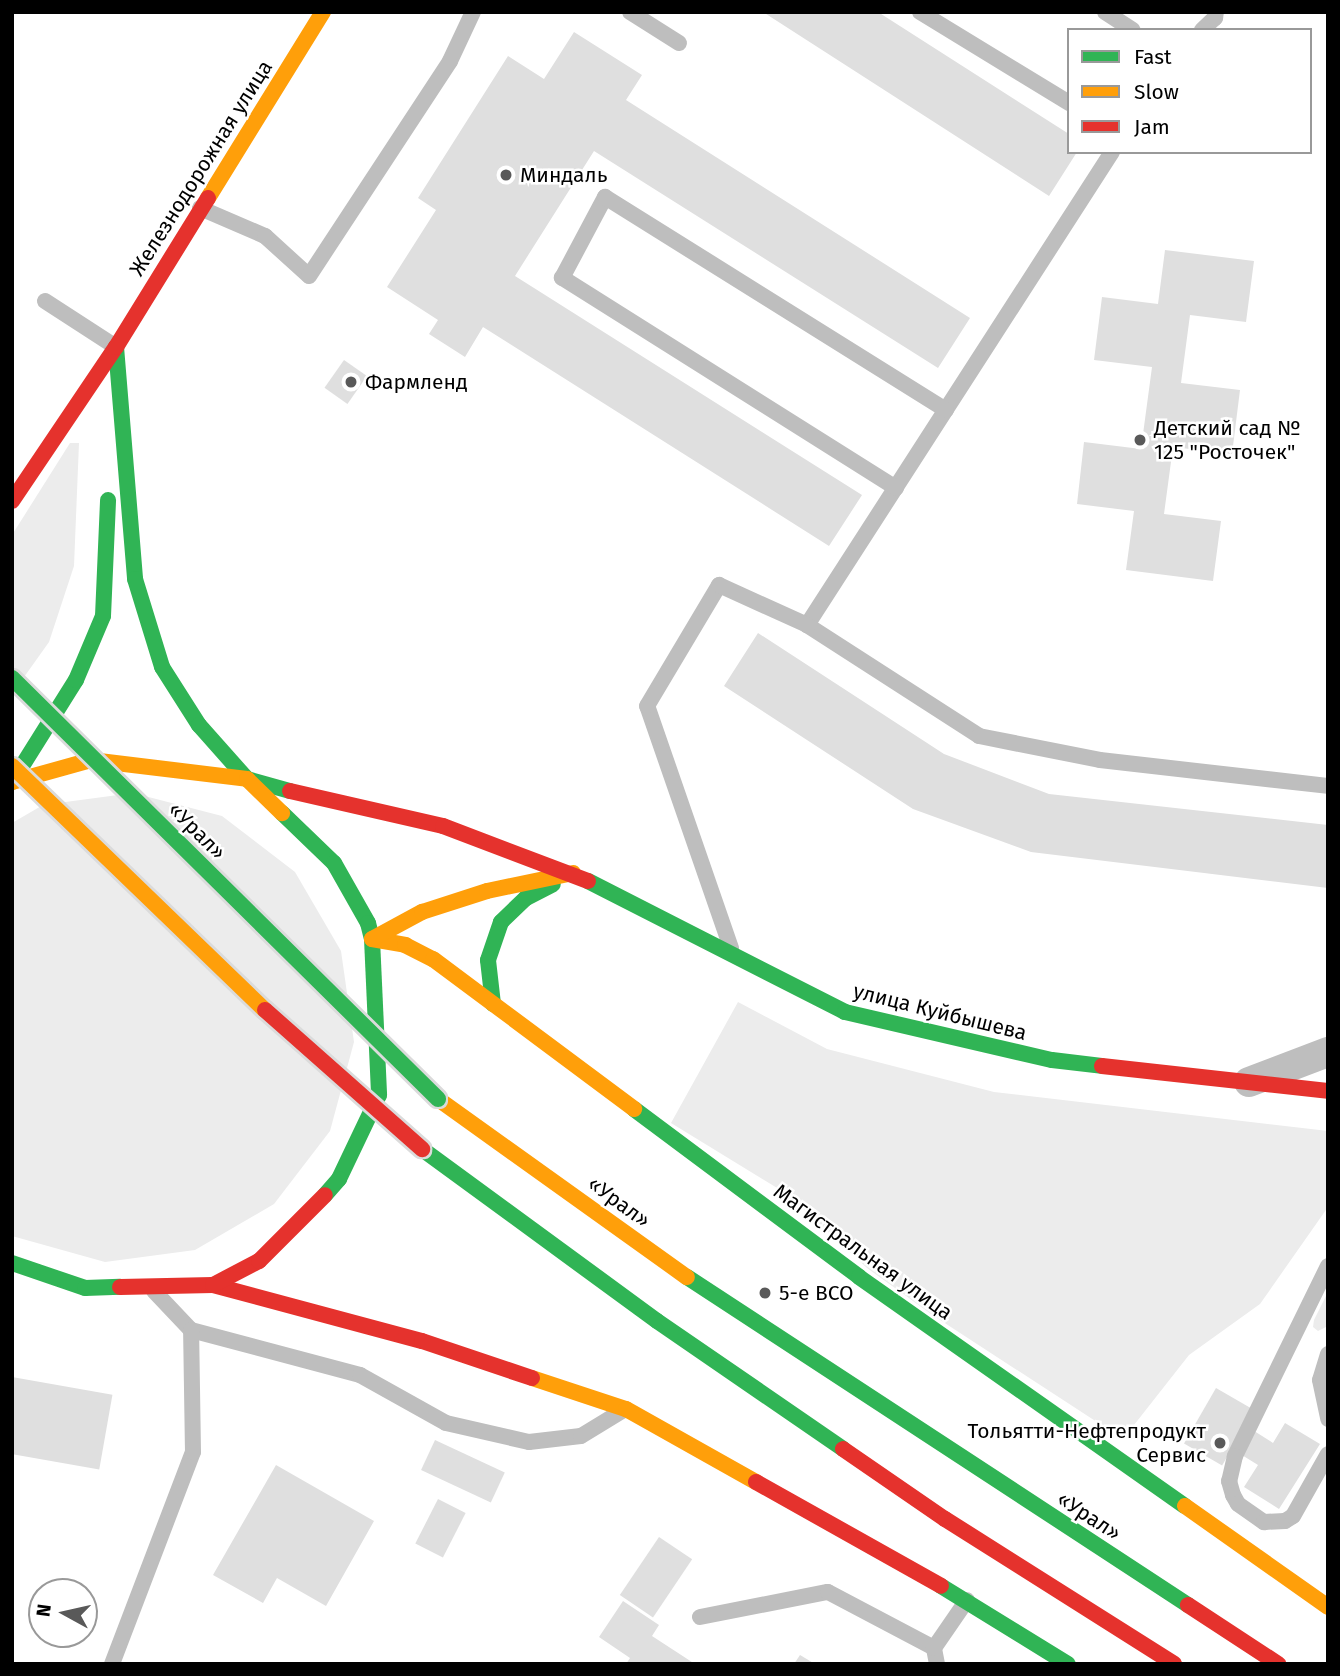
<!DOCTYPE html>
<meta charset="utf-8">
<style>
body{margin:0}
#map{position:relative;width:1340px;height:1676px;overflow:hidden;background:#fff;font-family:"Fira Sans",sans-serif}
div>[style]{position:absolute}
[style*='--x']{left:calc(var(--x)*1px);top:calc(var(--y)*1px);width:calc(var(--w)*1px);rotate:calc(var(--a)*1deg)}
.green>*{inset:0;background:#ececec}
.building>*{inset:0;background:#dfdfdf;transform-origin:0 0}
.lane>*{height:16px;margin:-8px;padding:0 8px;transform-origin:8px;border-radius:8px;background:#bebebe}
.street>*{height:30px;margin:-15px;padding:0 15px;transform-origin:15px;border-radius:15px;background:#bebebe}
.fast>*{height:16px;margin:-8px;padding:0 8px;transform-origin:8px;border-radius:8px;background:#30b455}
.slow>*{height:16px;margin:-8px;padding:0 8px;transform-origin:8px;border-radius:8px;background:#ff9f0a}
.jam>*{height:16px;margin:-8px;padding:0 8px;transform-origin:8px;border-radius:8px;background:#e5322d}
.bridges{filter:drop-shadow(2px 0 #dbdbdb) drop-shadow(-2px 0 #dbdbdb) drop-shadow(0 2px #dbdbdb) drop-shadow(0 -2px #dbdbdb)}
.fast-bridge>*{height:16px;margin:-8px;padding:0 8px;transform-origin:8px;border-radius:8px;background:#30b455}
.slow-bridge>*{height:16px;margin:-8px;padding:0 8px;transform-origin:8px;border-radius:8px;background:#ff9f0a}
.jam-bridge>*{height:16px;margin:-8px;padding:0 8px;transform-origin:8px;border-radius:8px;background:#e5322d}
.dots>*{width:19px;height:19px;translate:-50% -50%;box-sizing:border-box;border:4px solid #fff;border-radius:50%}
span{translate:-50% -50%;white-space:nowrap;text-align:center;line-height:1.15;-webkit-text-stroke:5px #fff;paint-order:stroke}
.street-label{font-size:21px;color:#000}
.poi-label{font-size:21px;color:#000}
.left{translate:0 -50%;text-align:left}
.right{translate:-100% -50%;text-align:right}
.frame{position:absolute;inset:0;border:14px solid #000;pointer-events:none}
.legend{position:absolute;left:1067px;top:28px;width:245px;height:126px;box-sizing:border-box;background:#fff;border:2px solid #999;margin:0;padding:9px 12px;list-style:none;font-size:21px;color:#000}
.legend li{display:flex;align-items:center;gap:14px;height:35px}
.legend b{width:35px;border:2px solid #999}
.north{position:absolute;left:28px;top:1578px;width:70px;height:70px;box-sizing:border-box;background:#fff;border:2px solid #999;border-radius:50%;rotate:278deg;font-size:19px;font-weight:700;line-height:28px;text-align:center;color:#000}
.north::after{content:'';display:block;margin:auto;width:24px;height:32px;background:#595959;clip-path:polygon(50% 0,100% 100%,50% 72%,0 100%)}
</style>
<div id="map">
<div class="green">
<div style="clip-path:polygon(70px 443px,79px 443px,74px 566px,49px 642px,12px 694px,12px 535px)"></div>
<div style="clip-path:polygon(133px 793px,222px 816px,295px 872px,341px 951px,354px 1042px,330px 1131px,274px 1204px,195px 1250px,105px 1262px,12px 1236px,12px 823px,43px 805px)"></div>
<div style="clip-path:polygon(738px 1002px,827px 1049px,994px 1092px,1328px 1131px,1328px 1207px,1260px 1304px,1189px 1355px,1123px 1439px,934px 1316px,867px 1268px,787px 1194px,671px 1123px)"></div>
<div style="clip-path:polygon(1328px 1292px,1328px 1326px,1318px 1331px,1313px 1327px,1314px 1320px)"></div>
</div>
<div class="building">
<div style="clip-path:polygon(763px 12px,878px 12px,1069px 134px,1069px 152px,1077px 152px,1049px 196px)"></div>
<div style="clip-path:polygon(574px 32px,642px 75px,626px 100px,970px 318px,938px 368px,594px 151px,515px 276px,862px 495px,829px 546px,483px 327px,465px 357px,429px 334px,438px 320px,387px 287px,436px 210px,418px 198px,508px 56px,544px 79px)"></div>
<div style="clip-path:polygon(1165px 250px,1254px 261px,1246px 322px,1190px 315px,1181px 383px,1240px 390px,1232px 454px,1173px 447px,1164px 514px,1221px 521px,1213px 581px,1126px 570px,1134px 511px,1077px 504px,1084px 442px,1141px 449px,1152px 367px,1094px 360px,1102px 297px,1158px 304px)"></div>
<div style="left:344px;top:360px;width:28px;height:34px;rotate:35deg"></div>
<div style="clip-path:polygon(758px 633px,944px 754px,1049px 794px,1328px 825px,1328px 888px,1031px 852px,913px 809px,724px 686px)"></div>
<div style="left:12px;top:1377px;width:102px;height:76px;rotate:10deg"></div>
<div style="left:1216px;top:1388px;width:44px;height:64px;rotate:30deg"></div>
<div style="clip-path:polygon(1285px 1423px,1320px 1444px,1279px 1509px,1244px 1487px,1258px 1465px,1237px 1452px,1251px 1429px,1273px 1443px)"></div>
<div style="left:435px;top:1440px;width:77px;height:33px;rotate:25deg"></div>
<div style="clip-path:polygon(276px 1465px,374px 1521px,326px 1606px,277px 1578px,263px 1603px,213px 1575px)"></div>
<div style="left:438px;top:1499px;width:31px;height:50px;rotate:27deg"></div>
<div style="left:659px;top:1537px;width:40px;height:70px;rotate:34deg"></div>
<div style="clip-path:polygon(623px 1601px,659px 1625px,652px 1636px,695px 1664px,626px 1664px,630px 1658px,599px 1637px)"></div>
<div style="clip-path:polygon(800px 1655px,815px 1664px,794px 1664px)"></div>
</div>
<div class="lane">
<div style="--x:630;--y:12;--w:58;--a:32.3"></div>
<div style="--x:920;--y:12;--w:175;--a:31.4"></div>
<div style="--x:1105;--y:12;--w:33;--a:33"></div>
<div style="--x:1202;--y:30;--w:18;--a:-43"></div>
<div style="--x:1215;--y:18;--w:6;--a:-81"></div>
<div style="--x:1112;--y:152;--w:563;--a:122.81"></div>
<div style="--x:807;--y:625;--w:205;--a:32.8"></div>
<div style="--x:979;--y:736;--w:123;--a:11.2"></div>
<div style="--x:1100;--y:760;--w:229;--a:6.5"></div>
<div style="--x:200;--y:208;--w:71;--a:23.3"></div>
<div style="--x:265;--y:236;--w:59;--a:42.3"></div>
<div style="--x:309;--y:276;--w:257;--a:-56.7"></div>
<div style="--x:450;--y:61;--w:54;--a:-64.9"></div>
<div style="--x:45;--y:301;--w:85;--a:32.9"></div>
<div style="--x:896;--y:488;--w:395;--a:-147.8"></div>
<div style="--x:562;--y:278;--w:92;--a:-62"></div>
<div style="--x:605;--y:197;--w:402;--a:32"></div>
<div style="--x:731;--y:948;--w:256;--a:-109.1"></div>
<div style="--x:647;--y:706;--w:141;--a:-59.2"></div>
<div style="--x:719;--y:585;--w:97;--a:24.4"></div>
<div style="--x:1328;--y:1266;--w:212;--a:116.1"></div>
<div style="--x:1235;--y:1456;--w:26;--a:103"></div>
<div style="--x:1229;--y:1481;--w:15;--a:74"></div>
<div style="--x:1233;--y:1495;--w:10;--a:61"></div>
<div style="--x:1238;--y:1504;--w:32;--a:35"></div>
<div style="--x:1264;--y:1522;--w:21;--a:-3"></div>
<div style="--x:1285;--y:1521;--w:9;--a:-32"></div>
<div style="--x:1293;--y:1516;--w:71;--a:-60.6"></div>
<div style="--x:154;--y:1291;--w:54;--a:46.5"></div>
<div style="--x:191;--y:1330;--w:175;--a:14.9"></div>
<div style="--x:360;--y:1375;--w:98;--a:29.2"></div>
<div style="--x:446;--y:1423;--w:85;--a:12.9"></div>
<div style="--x:529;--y:1442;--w:52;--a:-6.6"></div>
<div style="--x:581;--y:1436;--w:48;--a:-31.4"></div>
<div style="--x:1328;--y:1354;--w:27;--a:107"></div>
<div style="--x:1320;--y:1380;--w:40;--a:78"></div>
<div style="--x:700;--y:1617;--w:130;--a:-11.1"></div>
<div style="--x:828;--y:1592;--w:120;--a:27.8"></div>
<div style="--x:112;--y:1664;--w:227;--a:-69.1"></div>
<div style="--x:193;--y:1452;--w:122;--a:-90.9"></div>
<div style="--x:937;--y:1664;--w:16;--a:-101"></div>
<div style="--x:934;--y:1648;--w:58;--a:-55.5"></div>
</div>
<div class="street">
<div style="--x:1249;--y:1082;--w:85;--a:-20.8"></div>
</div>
<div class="fast">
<div style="--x:116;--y:347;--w:233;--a:85.3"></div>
<div style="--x:135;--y:579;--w:92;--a:72.9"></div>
<div style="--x:162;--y:667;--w:69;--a:57.5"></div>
<div style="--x:199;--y:725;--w:72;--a:48.4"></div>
<div style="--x:247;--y:779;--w:45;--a:15.6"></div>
<div style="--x:12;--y:782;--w:120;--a:-57.9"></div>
<div style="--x:76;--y:680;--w:69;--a:-67.1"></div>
<div style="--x:103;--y:616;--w:116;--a:-87.5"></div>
<div style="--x:282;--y:813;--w:72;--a:43.9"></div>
<div style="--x:334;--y:863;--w:69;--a:60.5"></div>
<div style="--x:368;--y:923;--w:16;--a:76"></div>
<div style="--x:372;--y:939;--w:156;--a:87.4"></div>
<div style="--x:379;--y:1095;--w:93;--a:115.5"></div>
<div style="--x:339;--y:1179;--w:21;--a:131"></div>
<div style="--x:588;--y:881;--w:288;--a:27"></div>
<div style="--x:845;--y:1012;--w:212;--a:13.1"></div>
<div style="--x:1052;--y:1060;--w:50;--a:6.8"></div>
<div style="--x:493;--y:1004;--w:44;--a:-96.5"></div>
<div style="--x:488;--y:960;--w:40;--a:-71.1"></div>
<div style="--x:501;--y:922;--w:35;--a:-44"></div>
<div style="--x:526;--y:898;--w:30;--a:-27"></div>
<div style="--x:634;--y:1109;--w:281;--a:36.7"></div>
<div style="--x:859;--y:1277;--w:398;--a:35.1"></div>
<div style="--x:422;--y:1149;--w:291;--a:36.2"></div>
<div style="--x:657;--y:1321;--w:226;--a:34.5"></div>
<div style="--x:12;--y:1263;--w:77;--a:18.9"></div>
<div style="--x:85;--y:1288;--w:35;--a:-2"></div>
<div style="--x:687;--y:1277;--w:599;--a:33.21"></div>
<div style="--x:941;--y:1586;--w:149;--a:31.6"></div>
</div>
<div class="slow">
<div style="--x:208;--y:198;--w:219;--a:-58.3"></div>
<div style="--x:12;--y:782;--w:82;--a:-15.6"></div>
<div style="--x:91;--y:760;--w:157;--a:6.9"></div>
<div style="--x:247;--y:779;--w:49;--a:44.2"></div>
<div style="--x:372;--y:939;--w:34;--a:10"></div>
<div style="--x:405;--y:945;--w:31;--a:27"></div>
<div style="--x:433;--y:959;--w:251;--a:36.7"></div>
<div style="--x:372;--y:939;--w:57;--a:-28.4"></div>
<div style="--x:422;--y:912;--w:68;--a:-17.9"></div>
<div style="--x:487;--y:891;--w:88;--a:-11.8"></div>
<div style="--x:438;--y:1099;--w:306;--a:35.6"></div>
<div style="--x:532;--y:1378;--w:99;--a:18.3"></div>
<div style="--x:626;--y:1409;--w:149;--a:29.3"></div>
<div style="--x:1185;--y:1506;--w:175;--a:35.2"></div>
</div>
<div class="jam">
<div style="--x:12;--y:501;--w:186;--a:-56"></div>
<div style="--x:116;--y:347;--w:175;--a:-58.3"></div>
<div style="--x:290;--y:791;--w:157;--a:12.9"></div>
<div style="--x:443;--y:826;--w:155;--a:20.8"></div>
<div style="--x:1102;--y:1066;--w:227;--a:6.3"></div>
<div style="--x:213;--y:1285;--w:216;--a:15"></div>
<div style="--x:422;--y:1341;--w:116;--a:18.6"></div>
<div style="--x:120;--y:1287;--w:93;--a:-1.2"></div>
<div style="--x:213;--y:1285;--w:52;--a:-27.6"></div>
<div style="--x:259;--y:1261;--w:93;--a:-45"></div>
<div style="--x:843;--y:1449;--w:124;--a:34.5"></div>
<div style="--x:945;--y:1519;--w:271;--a:32.3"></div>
<div style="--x:756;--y:1482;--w:212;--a:29.3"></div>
<div style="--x:1188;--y:1605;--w:108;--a:33.2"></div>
</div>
<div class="bridges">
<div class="fast-bridge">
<div style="--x:12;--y:678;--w:599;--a:44.66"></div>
</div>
<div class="slow-bridge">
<div style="--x:12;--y:766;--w:351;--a:44"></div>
</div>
<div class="jam-bridge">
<div style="--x:265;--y:1010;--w:210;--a:41.5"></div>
</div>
</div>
<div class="dots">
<div style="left:506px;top:175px;background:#595959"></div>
<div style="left:351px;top:382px;background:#595959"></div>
<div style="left:1140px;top:440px;background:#595959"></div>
<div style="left:765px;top:1293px;background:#595959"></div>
<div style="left:1220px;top:1443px;background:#595959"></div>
</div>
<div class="street-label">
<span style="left:201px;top:168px;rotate:-58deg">Железнодорожная улица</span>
<span style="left:197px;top:831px;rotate:45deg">«Урал»</span>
<span style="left:940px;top:1012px;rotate:14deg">улица Куйбышева</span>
<span style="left:619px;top:1202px;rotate:36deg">«Урал»</span>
<span style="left:863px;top:1252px;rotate:36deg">Магистральная улица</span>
<span style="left:1089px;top:1516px;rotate:33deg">«Урал»</span>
</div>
<div class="poi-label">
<span class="left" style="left:520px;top:175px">Миндаль</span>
<span class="left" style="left:365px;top:382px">Фармленд</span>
<span class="left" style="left:1154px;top:440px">Детский сад №<br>125 "Росточек"</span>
<span class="left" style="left:779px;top:1293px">5-е ВСО</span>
<span class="right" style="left:1206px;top:1443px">Тольятти-Нефтепродукт<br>Сервис</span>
</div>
<div class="frame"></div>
<ul class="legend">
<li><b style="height:9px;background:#30b455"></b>Fast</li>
<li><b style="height:9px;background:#ff9f0a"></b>Slow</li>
<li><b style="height:9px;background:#e5322d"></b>Jam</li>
</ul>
<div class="north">N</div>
</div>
